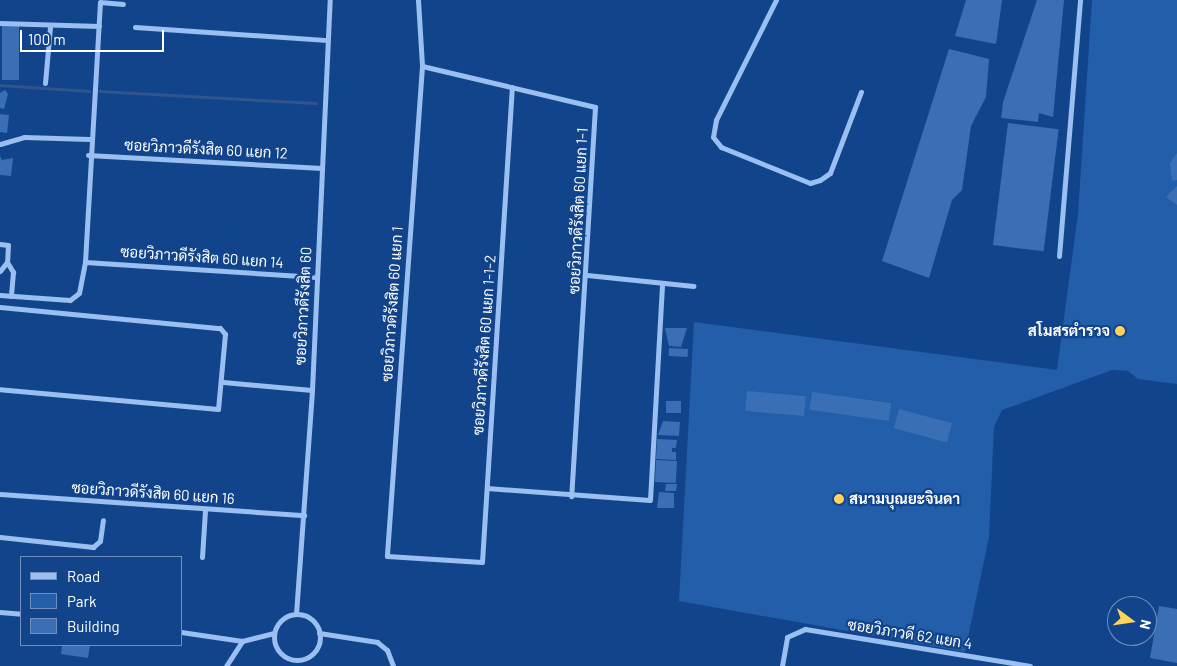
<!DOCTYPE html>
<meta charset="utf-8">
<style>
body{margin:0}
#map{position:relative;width:1177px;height:666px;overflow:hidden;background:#12448c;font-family:Barlow,Sarabun,sans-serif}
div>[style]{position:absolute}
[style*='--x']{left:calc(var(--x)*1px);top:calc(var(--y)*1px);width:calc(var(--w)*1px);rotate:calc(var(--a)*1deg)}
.green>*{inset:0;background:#235eab}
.stream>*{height:3px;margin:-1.5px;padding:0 1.5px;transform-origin:1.5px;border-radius:1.5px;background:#30558b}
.building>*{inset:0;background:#3a6fb6;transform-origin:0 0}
.street>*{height:5px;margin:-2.5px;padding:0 2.5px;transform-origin:2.5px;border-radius:2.5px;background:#9abff1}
.street>.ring{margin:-2.5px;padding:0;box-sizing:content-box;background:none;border:5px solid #9abff1;border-radius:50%}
.dots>*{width:14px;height:14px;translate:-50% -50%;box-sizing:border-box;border:2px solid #12448c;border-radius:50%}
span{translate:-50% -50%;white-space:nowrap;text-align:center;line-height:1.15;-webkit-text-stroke:4.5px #12448c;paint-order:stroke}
.street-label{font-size:15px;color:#fff}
.poi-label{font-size:15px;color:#fff;font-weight:700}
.right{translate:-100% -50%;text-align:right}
.left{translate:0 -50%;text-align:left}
.legend{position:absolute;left:20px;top:556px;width:162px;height:90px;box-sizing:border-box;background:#12448c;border:1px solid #718fba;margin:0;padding:6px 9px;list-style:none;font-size:15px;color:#fff}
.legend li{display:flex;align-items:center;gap:10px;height:25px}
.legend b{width:25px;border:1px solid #718fba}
.north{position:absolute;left:1107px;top:596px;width:50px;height:50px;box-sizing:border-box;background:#12448c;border:1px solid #718fba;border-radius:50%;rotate:104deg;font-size:14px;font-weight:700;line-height:20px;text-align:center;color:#fff}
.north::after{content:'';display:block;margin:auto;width:18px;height:22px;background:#ffd35a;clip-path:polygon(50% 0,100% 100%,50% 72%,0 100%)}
.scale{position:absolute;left:20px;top:30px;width:144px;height:22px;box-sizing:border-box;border:2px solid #fff;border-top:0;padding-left:6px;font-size:15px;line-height:18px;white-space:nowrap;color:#fff;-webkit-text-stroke:4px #12448c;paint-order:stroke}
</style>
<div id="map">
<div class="green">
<div style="clip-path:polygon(1092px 0,1177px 0,1177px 384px,1138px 379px,1128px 371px,1112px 370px,1002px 410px,994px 427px,989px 537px,965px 652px,679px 601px,694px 322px,1057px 370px,1078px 214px)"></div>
</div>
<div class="stream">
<div style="--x:0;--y:85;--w:89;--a:3.9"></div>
<div style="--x:99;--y:91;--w:217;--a:3.2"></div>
</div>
<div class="building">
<div style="clip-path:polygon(966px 0,1002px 0,996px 44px,955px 36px)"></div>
<div style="clip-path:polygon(1037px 0,1064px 0,1053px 117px,1039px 113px,1038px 122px,1001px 118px,1003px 102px)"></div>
<div style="left:2px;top:26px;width:17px;height:54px"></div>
<div style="clip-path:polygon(949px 49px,989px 59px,986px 97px,971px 126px,962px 190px,952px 200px,929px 278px,882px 261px)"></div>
<div style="clip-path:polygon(5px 90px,8px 94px,4px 109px,0 108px,0 93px)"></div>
<div style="clip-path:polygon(0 114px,9px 115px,7px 133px,0 132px)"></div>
<div style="left:1008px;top:123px;width:51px;height:123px;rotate:7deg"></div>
<div style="clip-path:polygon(1177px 153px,1177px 180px,1172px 181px,1170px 163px)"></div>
<div style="clip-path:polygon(0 156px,2px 160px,13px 158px,11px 176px,0 175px)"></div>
<div style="clip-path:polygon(1177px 186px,1177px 205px,1166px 197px)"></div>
<div style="clip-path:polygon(665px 328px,687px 328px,681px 347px,669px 346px)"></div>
<div style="left:669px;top:348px;width:19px;height:8px;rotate:3deg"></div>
<div style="left:747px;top:391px;width:59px;height:20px;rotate:5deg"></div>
<div style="left:812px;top:392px;width:80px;height:18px;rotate:8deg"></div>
<div style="left:666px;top:401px;width:15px;height:12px"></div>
<div style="left:899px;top:409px;width:55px;height:20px;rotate:15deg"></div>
<div style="clip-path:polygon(663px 421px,680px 422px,679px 436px,658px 435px)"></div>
<div style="clip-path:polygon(657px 439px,677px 440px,676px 448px,672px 448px,672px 452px,676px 452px,676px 460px,656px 459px)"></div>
<div style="left:656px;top:460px;width:21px;height:22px;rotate:3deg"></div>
<div style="clip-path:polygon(666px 484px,677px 484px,676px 491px,665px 491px)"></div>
<div style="clip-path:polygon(659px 492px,674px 493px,674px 508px,657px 508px)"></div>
<div style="clip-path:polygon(1159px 606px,1177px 609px,1177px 663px,1150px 658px)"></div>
<div style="clip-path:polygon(62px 645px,90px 645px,88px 658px,61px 654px)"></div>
</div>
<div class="street">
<div style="--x:418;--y:0;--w:66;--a:86.5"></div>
<div style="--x:422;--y:66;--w:491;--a:94.1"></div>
<div style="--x:387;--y:556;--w:95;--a:3.6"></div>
<div style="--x:482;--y:562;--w:476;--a:-86.4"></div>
<div style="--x:776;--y:0;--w:134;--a:116.6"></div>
<div style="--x:716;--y:120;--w:17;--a:100"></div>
<div style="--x:713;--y:137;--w:13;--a:51"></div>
<div style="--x:721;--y:147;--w:96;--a:22"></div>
<div style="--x:810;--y:183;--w:10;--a:-17"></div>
<div style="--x:820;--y:180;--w:12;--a:-35"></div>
<div style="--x:830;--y:173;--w:87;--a:-69.1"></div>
<div style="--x:0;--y:23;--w:99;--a:1.7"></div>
<div style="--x:135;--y:27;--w:193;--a:3.9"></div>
<div style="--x:422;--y:66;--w:178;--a:13.3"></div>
<div style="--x:595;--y:107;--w:390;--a:93.5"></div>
<div style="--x:45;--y:83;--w:56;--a:-84.9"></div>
<div style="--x:0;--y:144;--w:25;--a:-16"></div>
<div style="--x:24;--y:137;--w:65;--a:1.8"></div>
<div style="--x:88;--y:155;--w:234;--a:3.2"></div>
<div style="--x:0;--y:244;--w:8;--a:7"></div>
<div style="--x:8;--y:245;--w:17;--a:93"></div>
<div style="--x:1059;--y:256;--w:257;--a:-85.3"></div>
<div style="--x:85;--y:262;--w:232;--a:3.7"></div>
<div style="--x:0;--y:271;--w:11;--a:-52"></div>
<div style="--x:7;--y:262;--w:12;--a:59"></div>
<div style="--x:13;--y:272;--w:24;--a:95"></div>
<div style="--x:587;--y:275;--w:107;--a:5.9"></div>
<div style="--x:0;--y:295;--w:70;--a:4.1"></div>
<div style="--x:70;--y:300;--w:11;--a:-38"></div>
<div style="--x:79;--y:293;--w:32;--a:-79"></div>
<div style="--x:85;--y:262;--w:260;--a:-86.7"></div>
<div style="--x:100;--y:2;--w:23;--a:5"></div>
<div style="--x:0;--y:307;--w:221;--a:5.5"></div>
<div style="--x:220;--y:328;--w:8;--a:50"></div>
<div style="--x:225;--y:334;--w:75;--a:95.3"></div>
<div style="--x:218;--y:409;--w:219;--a:-174.8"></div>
<div style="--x:223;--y:382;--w:89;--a:5.1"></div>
<div style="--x:487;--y:488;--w:163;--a:4.2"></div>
<div style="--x:650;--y:500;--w:217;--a:-86.8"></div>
<div style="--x:0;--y:494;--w:305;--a:4"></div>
<div style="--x:0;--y:537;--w:94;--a:6.1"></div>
<div style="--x:93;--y:547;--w:9;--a:-41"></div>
<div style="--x:100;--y:541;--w:21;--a:-82"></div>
<div style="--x:202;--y:557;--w:47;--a:-86.3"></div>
<div style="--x:0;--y:612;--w:21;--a:5"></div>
<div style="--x:296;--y:614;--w:225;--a:-85.9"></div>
<div style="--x:312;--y:390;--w:390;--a:-87.4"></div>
<div class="ring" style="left:274px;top:614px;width:41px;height:41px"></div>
<div style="--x:181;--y:632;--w:62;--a:8.4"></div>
<div style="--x:242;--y:641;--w:33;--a:-14"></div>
<div style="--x:319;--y:633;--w:59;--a:8.8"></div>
<div style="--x:377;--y:642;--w:13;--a:39"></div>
<div style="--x:387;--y:650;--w:17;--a:69"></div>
<div style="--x:226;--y:666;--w:30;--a:-57"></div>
<div style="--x:782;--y:666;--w:29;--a:-80"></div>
<div style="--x:787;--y:637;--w:20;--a:-24"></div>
<div style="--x:805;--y:629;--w:228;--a:9.3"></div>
</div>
<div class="dots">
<div style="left:1120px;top:331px;background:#ffd35a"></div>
<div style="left:839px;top:499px;background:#ffd35a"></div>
</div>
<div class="street-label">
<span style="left:206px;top:149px;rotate:3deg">ซอยวิภาวดีรังสิต 60 แยก 12</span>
<span style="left:578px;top:211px;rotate:-87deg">ซอยวิภาวดีรังสิต 60 แยก 1-1</span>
<span style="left:202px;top:257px;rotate:4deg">ซอยวิภาวดีรังสิต 60 แยก 14</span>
<span style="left:392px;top:304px;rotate:-86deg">ซอยวิภาวดีรังสิต 60 แยก 1</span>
<span style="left:303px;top:306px;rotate:-87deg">ซอยวิภาวดีรังสิต 60</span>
<span style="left:484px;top:345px;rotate:-86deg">ซอยวิภาวดีรังสิต 60 แยก 1-1-2</span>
<span style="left:153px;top:493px;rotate:4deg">ซอยวิภาวดีรังสิต 60 แยก 16</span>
<span style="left:910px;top:634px;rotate:9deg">ซอยวิภาวดี 62 แยก 4</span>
</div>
<div class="poi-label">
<span class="right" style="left:1110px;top:331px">สโมสรตำรวจ</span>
<span class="left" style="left:849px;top:499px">สนามบุณยะจินดา</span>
</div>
<ul class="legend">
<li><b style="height:6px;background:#9abff1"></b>Road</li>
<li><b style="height:14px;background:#235eab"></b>Park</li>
<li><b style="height:14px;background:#3a6fb6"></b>Building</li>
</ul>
<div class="north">N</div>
<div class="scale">100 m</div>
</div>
